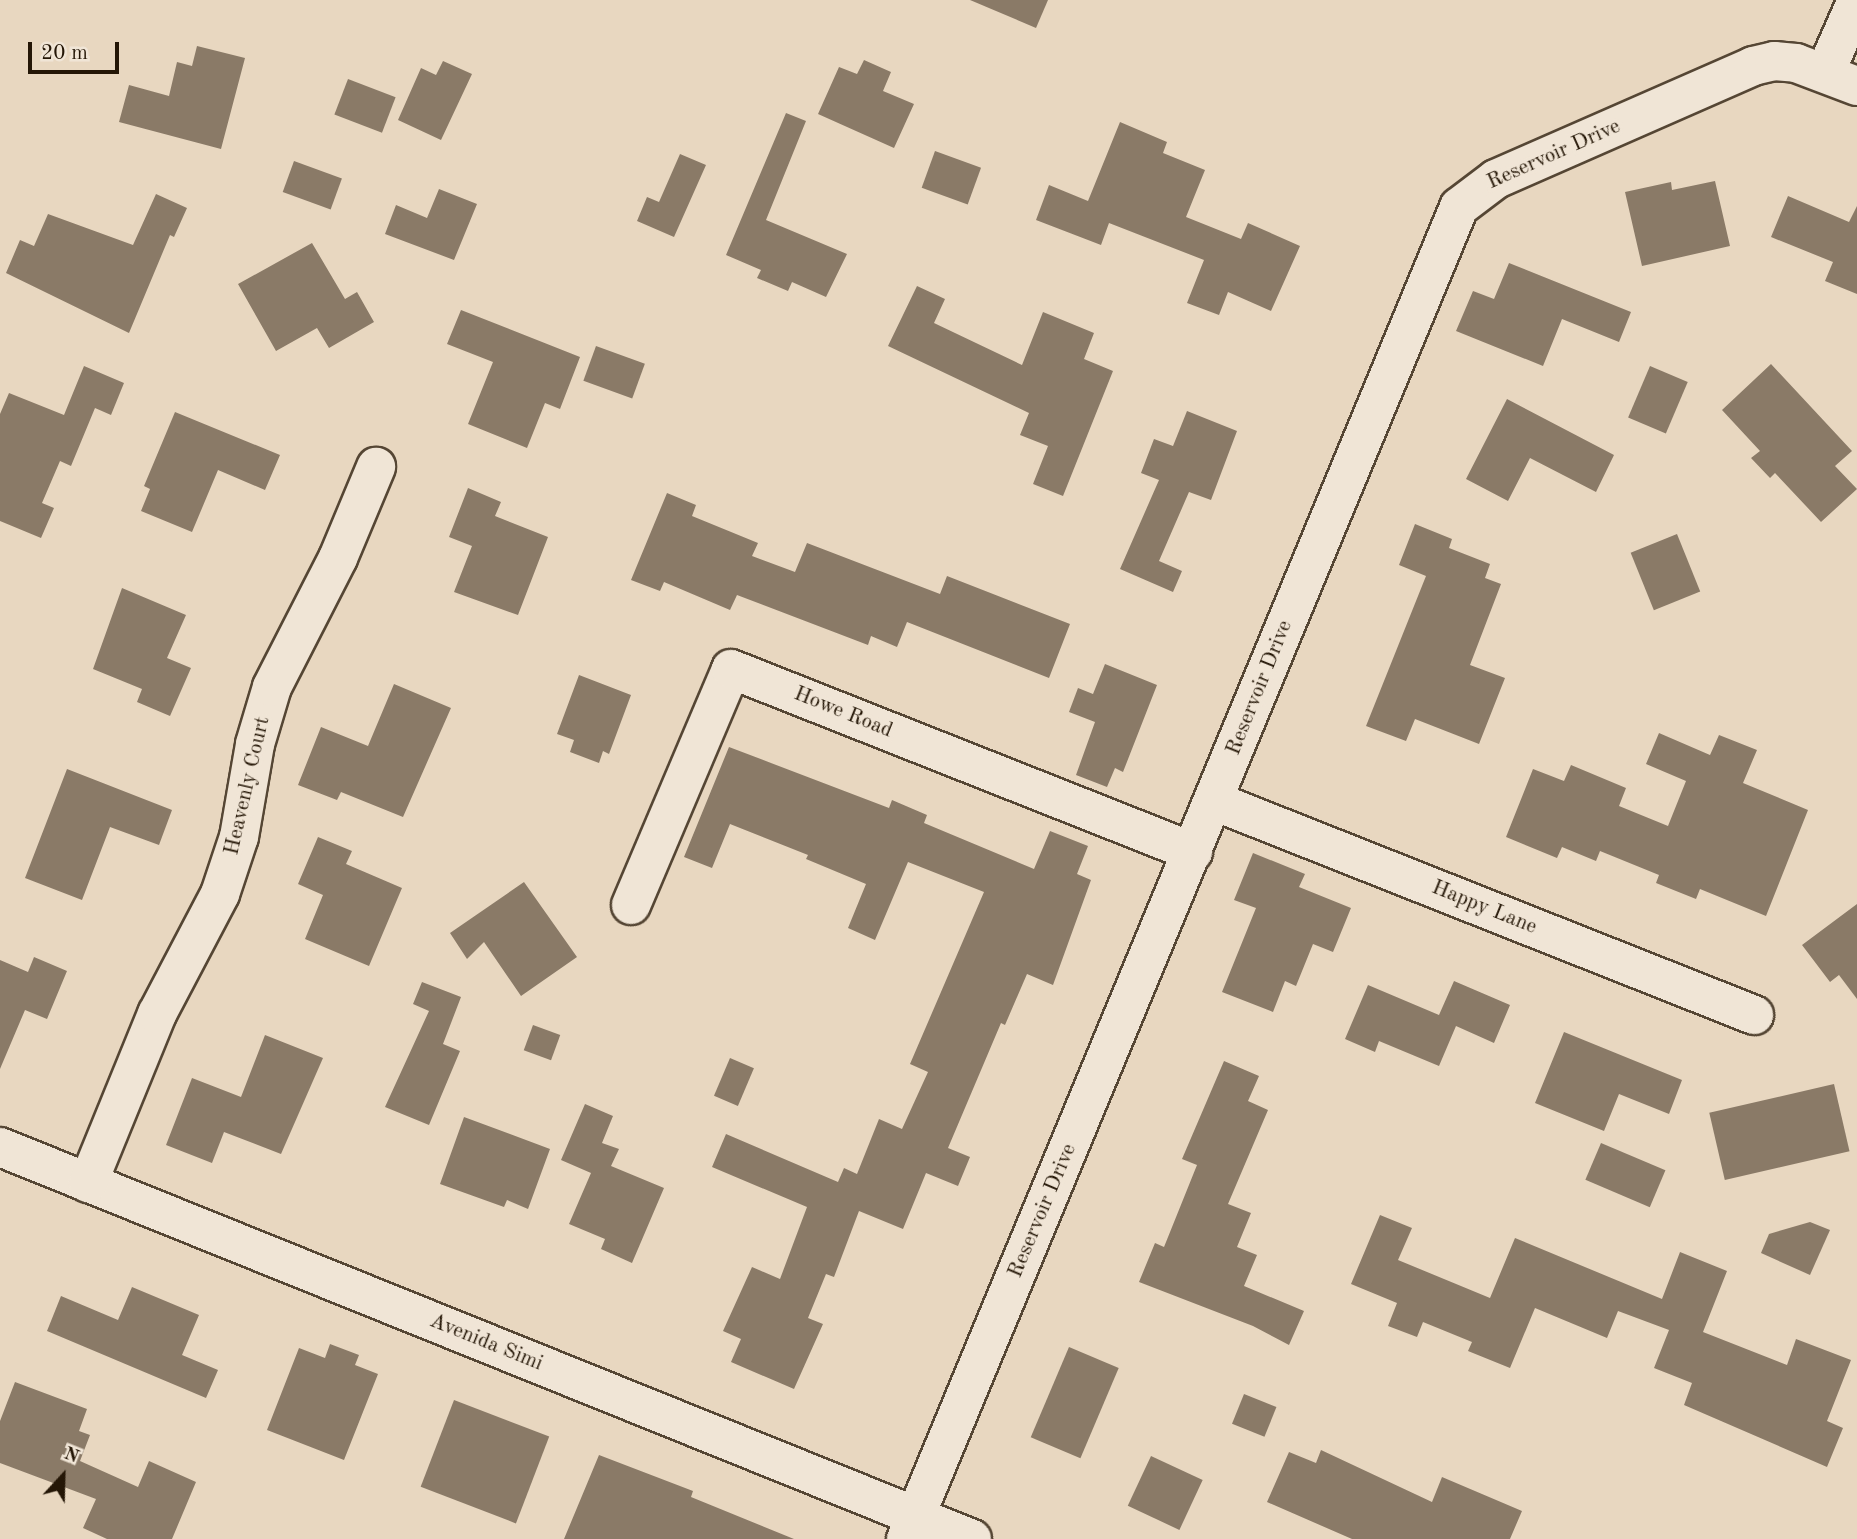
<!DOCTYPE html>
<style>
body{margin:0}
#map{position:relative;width:1857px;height:1539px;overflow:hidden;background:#e8d7c0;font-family:"Old Standard TT",serif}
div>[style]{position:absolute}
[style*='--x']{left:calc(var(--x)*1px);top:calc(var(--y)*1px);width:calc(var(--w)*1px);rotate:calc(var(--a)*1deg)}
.building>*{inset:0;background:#8a7a67;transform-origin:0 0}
.roads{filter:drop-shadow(2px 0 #554634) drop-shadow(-2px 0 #554634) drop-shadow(0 2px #554634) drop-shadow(0 -2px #554634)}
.minor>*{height:38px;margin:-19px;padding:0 19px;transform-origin:19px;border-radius:19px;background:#f0e5d6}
span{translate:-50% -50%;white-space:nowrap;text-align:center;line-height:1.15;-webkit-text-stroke:7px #f0e5d6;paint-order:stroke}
.street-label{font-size:21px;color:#241606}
.north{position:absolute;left:28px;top:1441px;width:70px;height:70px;-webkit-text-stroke:5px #f0e5d6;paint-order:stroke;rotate:22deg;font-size:19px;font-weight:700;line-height:28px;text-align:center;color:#241606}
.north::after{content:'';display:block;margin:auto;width:24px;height:32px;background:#241606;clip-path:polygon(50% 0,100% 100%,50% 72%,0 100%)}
.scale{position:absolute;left:28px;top:42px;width:91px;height:32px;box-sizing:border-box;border:4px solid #241606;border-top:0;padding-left:9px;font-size:21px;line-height:24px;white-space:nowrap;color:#241606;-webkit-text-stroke:5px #f0e5d6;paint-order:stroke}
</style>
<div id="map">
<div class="building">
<div style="clip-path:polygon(970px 0,1048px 0,1036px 28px)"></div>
<div style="clip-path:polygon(197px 46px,245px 58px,221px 149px,119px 122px,129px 85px,169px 96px,177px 62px,192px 66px)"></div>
<div style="clip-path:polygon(864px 60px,891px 72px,883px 91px,914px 104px,894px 148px,818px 114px,839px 67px,857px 74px)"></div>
<div style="clip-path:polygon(443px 61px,472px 74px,441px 140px,398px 120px,421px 68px,436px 75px)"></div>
<div style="left:348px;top:79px;width:51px;height:38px;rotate:21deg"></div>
<div style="clip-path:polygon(786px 113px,806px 121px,766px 220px,847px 254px,826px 297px,792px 282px,788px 291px,757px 278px,761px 270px,726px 255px)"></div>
<div style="clip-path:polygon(1120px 122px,1167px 142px,1163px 153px,1205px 170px,1186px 217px,1241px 239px,1248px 223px,1300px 246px,1271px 311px,1228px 292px,1219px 315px,1187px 303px,1204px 260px,1109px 223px,1101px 245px,1036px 220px,1049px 185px,1088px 201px)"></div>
<div style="left:935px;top:151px;width:49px;height:39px;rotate:20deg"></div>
<div style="clip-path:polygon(680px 154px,706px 165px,674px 237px,637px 221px,647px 197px,659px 202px)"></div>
<div style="left:294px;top:161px;width:51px;height:33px;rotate:20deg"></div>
<div style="clip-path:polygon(1715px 181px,1730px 246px,1642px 266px,1625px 192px,1671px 182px,1672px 190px)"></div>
<div style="clip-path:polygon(439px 189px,477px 204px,454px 260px,385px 234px,396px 205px,427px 218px)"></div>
<div style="clip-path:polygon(156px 194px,187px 208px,174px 237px,170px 235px,129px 333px,6px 273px,20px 240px,34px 246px,48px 214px,133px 245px)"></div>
<div style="clip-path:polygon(1788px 196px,1849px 222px,1857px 206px,1857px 294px,1825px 281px,1833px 262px,1771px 237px)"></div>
<div style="clip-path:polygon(312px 243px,345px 299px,357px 292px,374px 322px,329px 348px,317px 328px,276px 351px,238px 284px)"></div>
<div style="clip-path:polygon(1509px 263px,1631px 312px,1619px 342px,1562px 319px,1543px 366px,1456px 331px,1473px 291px,1494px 299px)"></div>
<div style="clip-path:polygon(917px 286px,945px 299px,934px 323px,1022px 365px,1043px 312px,1094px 333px,1084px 359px,1113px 371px,1063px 496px,1033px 484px,1048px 446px,1020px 435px,1029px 413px,888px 346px)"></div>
<div style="clip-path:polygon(461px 310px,580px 357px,560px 409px,545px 403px,527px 448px,468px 424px,493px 362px,447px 344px)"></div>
<div style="left:596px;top:346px;width:52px;height:37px;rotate:20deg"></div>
<div style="clip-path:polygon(1771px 364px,1852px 451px,1835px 466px,1857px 489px,1821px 522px,1775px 473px,1770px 478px,1751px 458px,1760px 451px,1722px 410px)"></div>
<div style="clip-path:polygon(84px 366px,124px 383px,111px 415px,95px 408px,71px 466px,60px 461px,42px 503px,54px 508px,41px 538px,0 521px,0 414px,9px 393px,64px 415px)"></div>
<div style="left:1650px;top:366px;width:41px;height:56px;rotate:23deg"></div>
<div style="clip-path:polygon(1507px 399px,1614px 455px,1596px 492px,1530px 458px,1508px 501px,1466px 479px)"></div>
<div style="clip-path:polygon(1187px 411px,1237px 431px,1211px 500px,1189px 492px,1159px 561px,1182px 571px,1173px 592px,1120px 569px,1159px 480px,1141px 473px,1154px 439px,1173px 446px)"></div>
<div style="clip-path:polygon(175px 412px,280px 455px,265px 490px,218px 470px,192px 532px,141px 511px,150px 489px,144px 486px)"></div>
<div style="clip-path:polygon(468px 488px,501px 502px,495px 516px,548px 537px,518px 615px,454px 592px,472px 546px,449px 537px)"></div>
<div style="clip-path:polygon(667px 493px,696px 505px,692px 516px,758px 543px,752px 556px,795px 572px,807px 543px,940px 594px,947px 576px,1070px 624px,1049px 678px,907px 622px,897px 647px,871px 636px,868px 645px,737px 595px,730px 610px,664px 582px,660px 591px,631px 580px)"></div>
<div style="clip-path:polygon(1415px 524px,1452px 539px,1449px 548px,1490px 564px,1485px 578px,1501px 584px,1470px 665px,1505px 678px,1479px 744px,1415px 719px,1406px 741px,1366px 726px,1426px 576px,1399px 565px)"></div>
<div style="left:1677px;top:534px;width:62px;height:50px;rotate:68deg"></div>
<div style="clip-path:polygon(122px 588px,186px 615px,167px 658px,191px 668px,170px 716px,137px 702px,142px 689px,93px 669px)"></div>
<div style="clip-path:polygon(1105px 664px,1157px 685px,1123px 772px,1115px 768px,1107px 787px,1076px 775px,1095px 722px,1069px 712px,1078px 688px,1093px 694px)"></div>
<div style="clip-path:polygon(579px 675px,631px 695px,609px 754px,603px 751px,599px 763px,570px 752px,574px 740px,557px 734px)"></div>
<div style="clip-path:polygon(394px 684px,451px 708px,403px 817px,341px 792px,337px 800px,298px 785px,321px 727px,368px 746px)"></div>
<div style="clip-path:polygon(1659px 733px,1710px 755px,1719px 735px,1757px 750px,1743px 783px,1808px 810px,1766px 916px,1700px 889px,1696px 899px,1656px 883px,1659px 875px,1600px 851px,1596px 861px,1562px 847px,1557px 858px,1506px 837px,1533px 769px,1564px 781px,1571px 765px,1626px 788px,1619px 806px,1668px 826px,1686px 781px,1646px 764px)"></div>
<div style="clip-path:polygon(729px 747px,889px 808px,892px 800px,927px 815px,924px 823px,1034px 869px,1050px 831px,1088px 846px,1077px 874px,1091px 880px,1053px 985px,1027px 974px,1005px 1025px,1001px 1023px,948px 1148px,970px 1157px,958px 1186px,926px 1173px,903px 1229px,859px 1211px,834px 1277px,826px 1274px,808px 1318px,823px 1324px,794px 1389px,731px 1362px,741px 1339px,723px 1331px,752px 1267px,780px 1279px,807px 1207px,712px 1167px,726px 1134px,838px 1182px,844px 1168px,857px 1174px,879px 1119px,902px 1129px,928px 1072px,910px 1064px,984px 892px,908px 862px,875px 940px,848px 928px,866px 884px,806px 859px,808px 855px,730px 824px,712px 868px,684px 857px)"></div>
<div style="clip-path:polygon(67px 769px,172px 810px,159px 845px,110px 827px,82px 900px,25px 878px)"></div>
<div style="clip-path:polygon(318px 837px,352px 851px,346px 864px,402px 888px,369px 966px,305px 939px,323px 895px,298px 884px)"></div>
<div style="clip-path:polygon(1253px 853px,1305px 874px,1299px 887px,1351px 908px,1333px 952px,1313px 944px,1296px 986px,1285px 981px,1273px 1012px,1222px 992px,1256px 908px,1234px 900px)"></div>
<div style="clip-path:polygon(524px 882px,577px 957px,521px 996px,484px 942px,467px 959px,450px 933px)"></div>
<div style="clip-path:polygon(1857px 904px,1857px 999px,1839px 975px,1830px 982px,1802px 945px)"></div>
<div style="clip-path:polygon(34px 957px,67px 971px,47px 1019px,25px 1010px,0 1069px,0 960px,28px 972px)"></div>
<div style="clip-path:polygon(1454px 981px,1510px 1005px,1494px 1043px,1456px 1026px,1439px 1066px,1379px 1041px,1375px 1052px,1345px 1039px,1368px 985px,1439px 1015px)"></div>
<div style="clip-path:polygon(422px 982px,461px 997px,443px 1044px,460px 1051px,429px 1125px,385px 1107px,429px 1011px,413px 1004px)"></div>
<div style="left:533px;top:1025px;width:29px;height:27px;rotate:20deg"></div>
<div style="clip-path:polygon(1564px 1032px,1682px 1080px,1669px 1114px,1619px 1094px,1604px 1131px,1535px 1103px)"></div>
<div style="clip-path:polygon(265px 1035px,323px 1058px,281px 1154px,224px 1132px,212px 1163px,166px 1145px,192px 1078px,241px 1097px)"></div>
<div style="left:730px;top:1058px;width:26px;height:41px;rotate:23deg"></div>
<div style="clip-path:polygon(1224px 1061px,1259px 1076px,1248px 1101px,1268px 1110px,1228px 1204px,1251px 1213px,1237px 1247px,1257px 1255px,1244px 1286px,1304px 1311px,1289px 1345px,1253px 1326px,1139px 1282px,1155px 1243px,1164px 1247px,1197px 1165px,1182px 1159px)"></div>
<div style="left:1834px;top:1084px;width:69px;height:128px;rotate:77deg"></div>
<div style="clip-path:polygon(585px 1104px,613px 1116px,602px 1143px,619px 1149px,611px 1166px,664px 1188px,632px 1263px,601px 1249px,605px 1239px,569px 1224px,591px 1173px,561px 1160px)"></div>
<div style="clip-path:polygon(464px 1117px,550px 1149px,528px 1209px,507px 1200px,504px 1207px,440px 1184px)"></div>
<div style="left:1601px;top:1143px;width:70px;height:40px;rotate:23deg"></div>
<div style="clip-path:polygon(1380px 1215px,1412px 1228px,1398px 1260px,1490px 1298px,1515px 1238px,1662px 1299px,1680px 1252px,1727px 1271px,1703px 1332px,1787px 1365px,1796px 1339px,1851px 1360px,1827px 1421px,1843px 1428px,1827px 1467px,1684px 1405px,1692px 1383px,1654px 1368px,1669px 1330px,1618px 1311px,1607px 1338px,1535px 1308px,1510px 1368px,1468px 1351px,1472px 1342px,1423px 1322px,1417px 1337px,1388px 1326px,1397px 1303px,1351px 1284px)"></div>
<div style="clip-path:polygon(1810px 1222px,1830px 1230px,1810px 1275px,1761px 1253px,1769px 1234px)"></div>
<div style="clip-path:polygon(132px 1287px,199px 1315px,182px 1355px,218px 1370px,206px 1398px,47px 1331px,61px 1296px,118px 1320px)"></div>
<div style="clip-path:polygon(330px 1344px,359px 1355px,355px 1365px,378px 1374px,344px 1460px,267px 1430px,299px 1348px,325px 1358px)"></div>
<div style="left:1069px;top:1347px;width:54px;height:98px;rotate:23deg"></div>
<div style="clip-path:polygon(15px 1382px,87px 1409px,79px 1431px,90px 1435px,80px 1461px,138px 1487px,149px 1461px,196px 1482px,172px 1539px,107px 1539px,83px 1528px,96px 1499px,0 1463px,0 1421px)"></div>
<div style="left:1244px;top:1394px;width:35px;height:32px;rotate:22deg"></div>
<div style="left:454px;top:1400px;width:102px;height:93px;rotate:21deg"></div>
<div style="clip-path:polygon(1321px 1450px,1432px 1502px,1442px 1477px,1522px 1511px,1510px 1539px,1352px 1539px,1267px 1502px,1289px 1452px,1316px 1463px)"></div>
<div style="clip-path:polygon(599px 1455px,693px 1491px,691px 1497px,794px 1539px,564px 1539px)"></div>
<div style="left:1151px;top:1456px;width:57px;height:55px;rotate:25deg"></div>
</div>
<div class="roads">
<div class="minor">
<div style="--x:1825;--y:73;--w:80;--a:-66.3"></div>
<div style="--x:1214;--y:801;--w:581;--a:21.62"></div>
<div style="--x:631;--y:905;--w:256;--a:-67"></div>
<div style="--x:731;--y:669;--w:497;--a:21.6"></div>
<div style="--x:0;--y:1147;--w:1048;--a:21.96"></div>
<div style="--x:88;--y:1183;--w:183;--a:-67.8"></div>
<div style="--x:157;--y:1014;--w:136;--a:-62.3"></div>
<div style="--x:220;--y:894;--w:60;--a:-71.6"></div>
<div style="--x:239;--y:837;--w:94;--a:-80.2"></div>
<div style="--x:255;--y:744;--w:59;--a:-73.4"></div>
<div style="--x:272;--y:687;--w:145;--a:-62.9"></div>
<div style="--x:338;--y:558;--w:99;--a:-67.3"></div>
<div style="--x:906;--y:1539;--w:1442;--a:-67.45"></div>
<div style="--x:1459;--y:207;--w:46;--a:-37.1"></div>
<div style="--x:1496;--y:179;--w:281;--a:-23.7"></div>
<div style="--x:1753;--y:66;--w:22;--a:-13"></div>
<div style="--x:1774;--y:61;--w:22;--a:5"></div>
<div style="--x:1796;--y:63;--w:65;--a:20.7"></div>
</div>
</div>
<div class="street-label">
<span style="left:1554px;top:155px;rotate:-24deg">Reservoir Drive</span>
<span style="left:1260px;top:688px;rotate:-68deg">Reservoir Drive</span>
<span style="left:843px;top:713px;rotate:22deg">Howe Road</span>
<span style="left:248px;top:786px;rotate:-77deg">Heavenly Court</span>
<span style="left:1484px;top:908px;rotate:22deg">Happy Lane</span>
<span style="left:1043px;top:1211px;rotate:-67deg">Reservoir Drive</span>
<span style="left:486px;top:1343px;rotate:22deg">Avenida Simi</span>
</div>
<div class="north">N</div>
<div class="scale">20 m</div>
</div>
